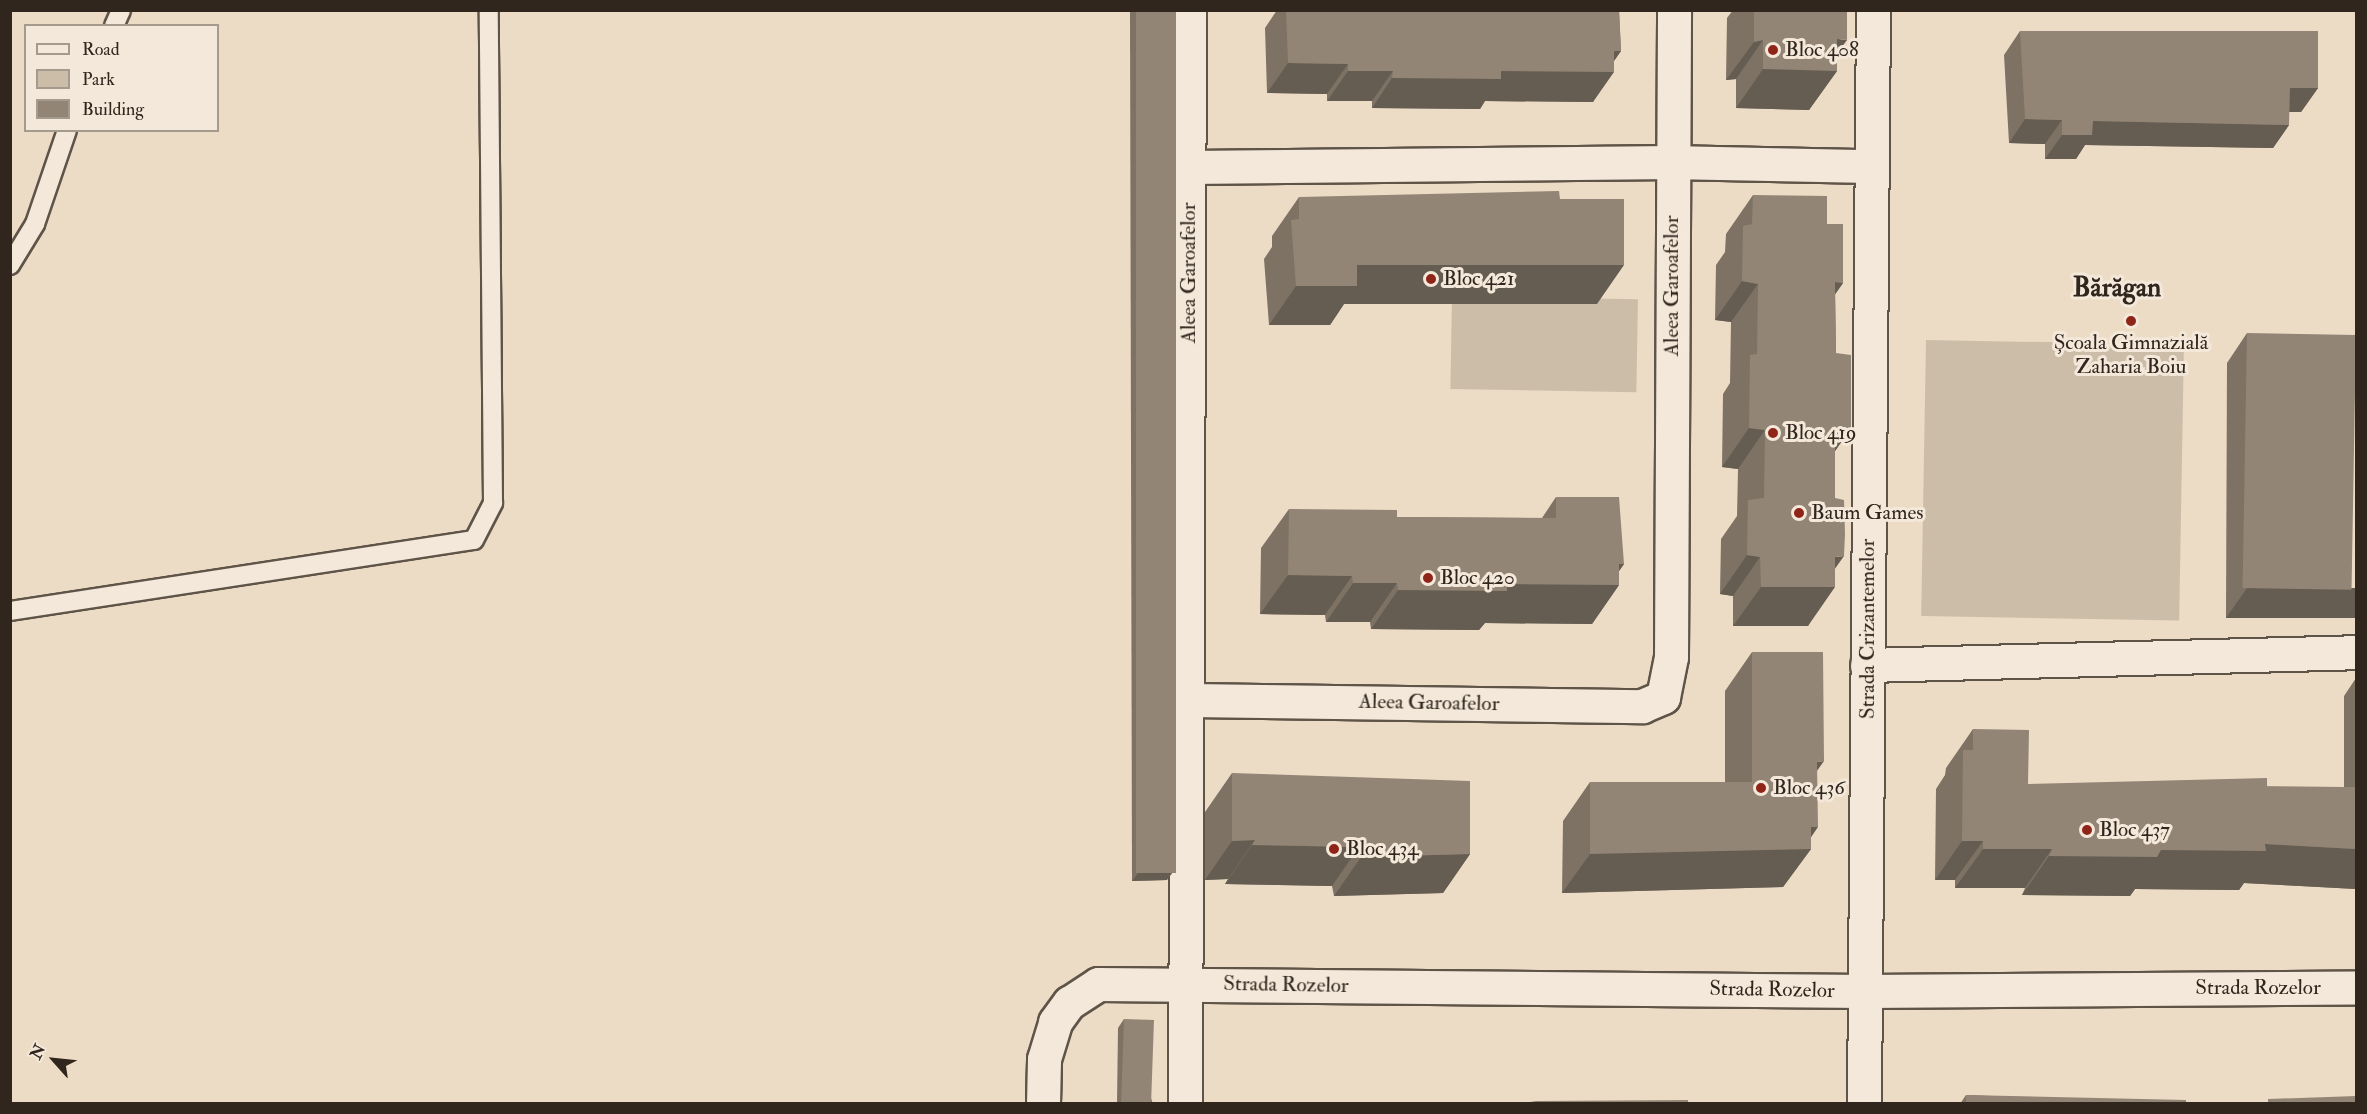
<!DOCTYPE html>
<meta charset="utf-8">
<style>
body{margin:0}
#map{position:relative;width:2367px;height:1114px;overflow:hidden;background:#ecdcc5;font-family:"IM FELL Double Pica",serif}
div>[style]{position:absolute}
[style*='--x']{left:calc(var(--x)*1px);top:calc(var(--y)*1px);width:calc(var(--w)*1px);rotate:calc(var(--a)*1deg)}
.green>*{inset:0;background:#ccbda9;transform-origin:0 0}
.roads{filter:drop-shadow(2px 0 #5f5448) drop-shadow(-2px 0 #5f5448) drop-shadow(0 2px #5f5448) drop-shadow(0 -2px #5f5448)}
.service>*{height:18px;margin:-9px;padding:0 9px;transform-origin:9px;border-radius:9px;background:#f3e8d9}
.minor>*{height:33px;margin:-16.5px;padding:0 16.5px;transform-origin:16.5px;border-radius:16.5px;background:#f3e8d9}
.wall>*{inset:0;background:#7e7265}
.shaded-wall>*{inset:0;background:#665d52}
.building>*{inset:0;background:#928575;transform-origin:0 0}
.dots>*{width:16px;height:16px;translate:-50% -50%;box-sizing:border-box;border:3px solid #f3e8d9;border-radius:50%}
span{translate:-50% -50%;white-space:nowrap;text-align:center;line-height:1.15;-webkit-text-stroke:6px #f3e8d9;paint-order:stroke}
.poi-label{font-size:21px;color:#30261e}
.left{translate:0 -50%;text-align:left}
.street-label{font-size:21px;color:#30261e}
.district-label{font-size:27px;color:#30261e;font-weight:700}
.frame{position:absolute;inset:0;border:12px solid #30261e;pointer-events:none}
.legend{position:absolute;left:24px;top:24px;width:195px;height:108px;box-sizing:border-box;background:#f3e8d9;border:2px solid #a59a8e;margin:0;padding:8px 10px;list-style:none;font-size:18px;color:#30261e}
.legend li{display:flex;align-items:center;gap:12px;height:30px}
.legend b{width:30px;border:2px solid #a59a8e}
.north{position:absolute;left:24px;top:1030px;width:60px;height:60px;-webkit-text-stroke:4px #f3e8d9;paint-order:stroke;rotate:297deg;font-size:16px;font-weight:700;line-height:24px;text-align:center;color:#30261e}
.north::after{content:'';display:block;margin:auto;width:21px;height:27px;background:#30261e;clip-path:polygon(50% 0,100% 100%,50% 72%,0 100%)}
</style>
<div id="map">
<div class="green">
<div style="left:1452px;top:296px;width:186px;height:93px;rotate:1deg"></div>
<div style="left:1926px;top:340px;width:258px;height:276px;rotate:1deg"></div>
</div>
<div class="roads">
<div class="service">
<div style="--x:114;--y:26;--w:17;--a:-66"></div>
<div style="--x:10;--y:265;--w:48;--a:-58.6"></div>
<div style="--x:35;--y:224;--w:99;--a:-71.2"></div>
<div style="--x:10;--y:611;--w:469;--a:-8.7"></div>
<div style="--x:474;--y:540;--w:42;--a:-62.8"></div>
<div style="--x:493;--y:503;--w:493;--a:-90.5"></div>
</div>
<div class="minor">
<div style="--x:1189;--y:167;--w:484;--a:-0.6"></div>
<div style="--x:1673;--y:162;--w:197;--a:1.2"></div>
<div style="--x:1867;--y:665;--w:489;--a:-1.5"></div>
<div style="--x:1190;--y:700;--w:452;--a:0.8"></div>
<div style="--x:1642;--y:706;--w:23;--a:-23"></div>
<div style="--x:1663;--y:697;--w:41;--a:-78.7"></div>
<div style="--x:1671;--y:657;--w:647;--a:-89.73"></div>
<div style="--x:1043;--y:1104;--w:45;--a:-88.7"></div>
<div style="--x:1044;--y:1059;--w:39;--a:-73"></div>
<div style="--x:1055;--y:1022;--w:24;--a:-54"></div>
<div style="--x:1069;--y:1003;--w:35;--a:-33"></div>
<div style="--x:1098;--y:984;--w:767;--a:0.52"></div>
<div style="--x:1865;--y:991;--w:491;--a:-0.4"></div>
<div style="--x:1185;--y:1104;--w:1094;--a:-89.79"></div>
<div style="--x:1864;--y:1104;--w:1094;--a:-89.53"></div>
</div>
</div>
<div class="wall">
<div style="clip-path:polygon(1130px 10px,1176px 10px,1167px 880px,1132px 881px)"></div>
<div style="clip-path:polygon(1277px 10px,1619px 10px,1621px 51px,1614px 61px,1593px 102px,1485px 101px,1480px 109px,1372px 108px,1372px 101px,1327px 101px,1327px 94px,1267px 93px,1265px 28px)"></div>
<div style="clip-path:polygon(1733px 10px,1847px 10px,1837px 54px,1837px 71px,1809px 110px,1736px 108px,1736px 79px,1726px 80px,1727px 18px)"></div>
<div style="clip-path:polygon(2020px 31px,2318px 88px,2301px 112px,2289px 112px,2289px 125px,2273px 148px,2085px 145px,2076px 159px,2045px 159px,2045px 144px,2009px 143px,2004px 55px)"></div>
<div style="clip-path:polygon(1753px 195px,1827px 224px,1843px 283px,1835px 294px,1836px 353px,1851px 428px,1835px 451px,1835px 569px,1808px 626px,1733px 626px,1733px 596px,1720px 594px,1721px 539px,1737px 516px,1738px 469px,1722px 467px,1723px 394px,1730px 383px,1731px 322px,1715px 320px,1716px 265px,1725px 252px,1726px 234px)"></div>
<div style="clip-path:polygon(1299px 197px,1560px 199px,1597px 304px,1344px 304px,1330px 325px,1269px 325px,1264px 259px,1272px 247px,1272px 236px)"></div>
<div style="clip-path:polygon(2247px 333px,2356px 618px,2226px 618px,2227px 363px)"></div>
<div style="clip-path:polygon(1556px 497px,1624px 564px,1619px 571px,1619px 585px,1592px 624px,1485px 623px,1479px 630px,1371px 629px,1370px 622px,1326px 622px,1325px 615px,1260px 614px,1261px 548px,1289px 509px,1397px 517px,1542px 518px)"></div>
<div style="clip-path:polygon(1752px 652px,1817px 771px,1811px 837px,1811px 849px,1783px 887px,1562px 893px,1563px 821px,1590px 782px,1725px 782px,1725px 691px)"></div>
<div style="clip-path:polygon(2356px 678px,2356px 889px,2244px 883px,2239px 890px,2135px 889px,2130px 896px,2022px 895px,2025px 888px,1955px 888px,1955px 880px,1935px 880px,1936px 789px,1945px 775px,1946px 768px,1973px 729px,2028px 784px,2344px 787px,2344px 696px)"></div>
<div style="clip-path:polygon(1232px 773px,1470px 854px,1443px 893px,1334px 896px,1332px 886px,1225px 884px,1228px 879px,1205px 880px,1205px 812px)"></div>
<div style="clip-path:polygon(1124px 1019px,1153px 1104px,1117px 1104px,1118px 1028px)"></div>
<div style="clip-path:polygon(1966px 1095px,2186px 1104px,1960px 1104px)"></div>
</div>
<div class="shaded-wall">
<div style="clip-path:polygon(1837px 39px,1847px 40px,1825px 70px,1837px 71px,1809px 110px,1736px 108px,1763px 69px)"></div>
<div style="clip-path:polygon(1763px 40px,1736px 79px,1726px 80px,1754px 42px)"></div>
<div style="clip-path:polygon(1614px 51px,1621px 51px,1606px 72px,1614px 72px,1593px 102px,1485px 101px,1480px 109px,1372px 108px,1392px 78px,1501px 71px)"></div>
<div style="clip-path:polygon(1288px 63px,1348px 64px,1327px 94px,1267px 93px)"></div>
<div style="clip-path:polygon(1348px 71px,1393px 71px,1372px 101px,1327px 101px)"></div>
<div style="clip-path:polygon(2290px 88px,2318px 88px,2301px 112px,2273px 112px)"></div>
<div style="clip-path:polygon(2025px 119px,2062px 120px,2045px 144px,2009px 143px)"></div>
<div style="clip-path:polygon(2093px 121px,2289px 125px,2273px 148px,2085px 145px,2076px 159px,2045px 159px,2062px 135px)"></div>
<div style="clip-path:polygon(1357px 265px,1624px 265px,1597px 304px,1344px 304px,1330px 325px,1269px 325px,1296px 286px)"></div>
<div style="clip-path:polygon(1742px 281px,1758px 284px,1731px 322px,1715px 320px)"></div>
<div style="clip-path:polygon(1835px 282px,1843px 283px,1816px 322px)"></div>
<div style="clip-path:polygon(1749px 428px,1765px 430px,1738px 469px,1722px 467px)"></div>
<div style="clip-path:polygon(1851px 428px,1824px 467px,1835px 430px)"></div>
<div style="clip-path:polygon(1747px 555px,1760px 557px,1733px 596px,1720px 594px)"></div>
<div style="clip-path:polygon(1844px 556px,1822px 587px,1835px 587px,1808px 626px,1733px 626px,1761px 587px,1835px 557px)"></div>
<div style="clip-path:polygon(1619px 564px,1624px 564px,1609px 585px,1619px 585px,1592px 624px,1485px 623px,1479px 630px,1371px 629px,1398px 590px,1507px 584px)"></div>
<div style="clip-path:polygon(1288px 575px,1352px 576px,1325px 615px,1260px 614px)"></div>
<div style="clip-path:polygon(1353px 583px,1397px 583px,1370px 622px,1326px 622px)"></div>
<div style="clip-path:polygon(2247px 588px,2356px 588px,2356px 618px,2226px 618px)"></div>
<div style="clip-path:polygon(1824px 761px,1797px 799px,1817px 762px)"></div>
<div style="clip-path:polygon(1811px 827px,1818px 827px,1803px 849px,1811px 849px,1783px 887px,1562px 893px,1590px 854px)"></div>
<div style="clip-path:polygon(1255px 840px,1228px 879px,1205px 880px,1232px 841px)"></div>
<div style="clip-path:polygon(1962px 841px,1983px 841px,1955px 880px,1935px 880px)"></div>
<div style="clip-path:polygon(2265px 844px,2356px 849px,2356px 889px,2244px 883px,2239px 890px,2135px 889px,2130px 896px,2022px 895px,2049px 856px)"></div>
<div style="clip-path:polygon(1252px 845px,1359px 847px,1332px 886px,1225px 884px)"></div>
<div style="clip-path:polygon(1983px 849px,2052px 849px,2025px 888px,1955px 888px)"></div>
<div style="clip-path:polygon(1470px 854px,1443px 893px,1334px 896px,1361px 857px)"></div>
<div style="clip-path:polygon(1173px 872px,1167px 880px,1132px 881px,1138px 873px)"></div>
</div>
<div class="building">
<div style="left:1136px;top:10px;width:40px;height:863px"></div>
<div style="clip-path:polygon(1286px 10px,1619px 10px,1621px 51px,1614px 51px,1614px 72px,1501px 71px,1501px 79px,1392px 78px,1393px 71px,1348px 71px,1348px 64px,1288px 63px)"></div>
<div style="clip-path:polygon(1754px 10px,1847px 10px,1847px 40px,1837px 39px,1837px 71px,1763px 69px,1763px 40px,1754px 42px)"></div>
<div style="clip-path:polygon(2020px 31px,2318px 31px,2318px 88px,2290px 88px,2289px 125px,2093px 121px,2092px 135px,2062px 135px,2062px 120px,2025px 119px)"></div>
<div style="clip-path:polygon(1559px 191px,1560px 199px,1624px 199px,1624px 265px,1357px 265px,1357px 286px,1296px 286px,1291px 220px,1299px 219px,1299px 197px)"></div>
<div style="clip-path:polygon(1753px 195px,1827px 196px,1827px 224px,1843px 224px,1843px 283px,1835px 282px,1836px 353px,1851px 355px,1851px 428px,1835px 430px,1835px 498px,1844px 500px,1845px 534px,1844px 556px,1835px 557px,1835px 587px,1761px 587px,1760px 557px,1747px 555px,1748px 500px,1764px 498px,1765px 430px,1749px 428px,1750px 355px,1757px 354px,1758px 284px,1742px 281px,1743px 226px,1752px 224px)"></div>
<div style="left:2247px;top:333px;width:109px;height:255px;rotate:1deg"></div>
<div style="clip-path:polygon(1556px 497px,1619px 497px,1624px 564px,1619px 564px,1619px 585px,1507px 584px,1507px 591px,1398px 590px,1397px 583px,1353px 583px,1352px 576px,1288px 575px,1289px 509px,1397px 510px,1397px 517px,1556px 518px)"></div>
<div style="clip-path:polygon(1752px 652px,1823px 652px,1824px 761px,1817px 762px,1818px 827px,1811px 827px,1811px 849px,1590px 854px,1590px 782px,1752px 782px)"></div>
<div style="clip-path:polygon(1973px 729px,2029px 730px,2028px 784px,2267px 778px,2267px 787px,2356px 787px,2356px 849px,2265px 844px,2266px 851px,2161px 850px,2157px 857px,2049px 856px,2052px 849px,1983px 849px,1983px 841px,1962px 841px,1963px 750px,1973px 750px)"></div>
<div style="clip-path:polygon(1232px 773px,1470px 781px,1470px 854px,1361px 857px,1359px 847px,1252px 845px,1255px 840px,1232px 841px)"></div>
<div style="left:1124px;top:1019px;width:30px;height:85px;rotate:2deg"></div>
<div style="clip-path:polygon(1966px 1095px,2186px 1100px,2186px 1104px,1966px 1104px)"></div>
<div style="clip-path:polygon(2356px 1096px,2356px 1104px,2268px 1104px,2268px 1099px)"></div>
<div style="clip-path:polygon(1688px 1100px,1688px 1104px,1517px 1104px,1536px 1101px)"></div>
</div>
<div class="dots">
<div style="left:1773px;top:50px;background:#8f2418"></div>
<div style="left:1431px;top:279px;background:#8f2418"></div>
<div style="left:2131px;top:321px;background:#8f2418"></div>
<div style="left:1773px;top:433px;background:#8f2418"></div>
<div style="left:1799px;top:513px;background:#8f2418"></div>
<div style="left:1428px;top:578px;background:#8f2418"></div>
<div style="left:1761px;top:788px;background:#8f2418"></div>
<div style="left:2087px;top:830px;background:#8f2418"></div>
<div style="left:1334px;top:849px;background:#8f2418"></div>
</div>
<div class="poi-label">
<span class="left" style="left:1785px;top:50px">Bloc 408</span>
<span class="left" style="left:1443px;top:279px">Bloc 421</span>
<span style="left:2131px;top:355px">Școala Gimnazială<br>Zaharia Boiu</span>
<span class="left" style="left:1785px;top:433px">Bloc 419</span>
<span class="left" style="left:1811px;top:513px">Baum Games</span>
<span class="left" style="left:1440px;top:578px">Bloc 420</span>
<span class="left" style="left:1773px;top:788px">Bloc 436</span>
<span class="left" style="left:2099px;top:830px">Bloc 437</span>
<span class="left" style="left:1346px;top:849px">Bloc 434</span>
</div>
<div class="street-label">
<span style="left:1189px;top:273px;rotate:-90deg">Aleea Garoafelor</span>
<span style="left:1672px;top:286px;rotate:-90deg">Aleea Garoafelor</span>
<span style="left:1868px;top:629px;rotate:-90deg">Strada Crizantemelor</span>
<span style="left:1429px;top:703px;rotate:1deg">Aleea Garoafelor</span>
<span style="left:1286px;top:985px;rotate:1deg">Strada Rozelor</span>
<span style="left:2258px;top:988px">Strada Rozelor</span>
<span style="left:1772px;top:990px;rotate:1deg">Strada Rozelor</span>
</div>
<div class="district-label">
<span style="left:2117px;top:288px">Bărăgan</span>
</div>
<div class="frame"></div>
<ul class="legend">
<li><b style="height:8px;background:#f3e8d9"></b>Road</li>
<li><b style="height:16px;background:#ccbda9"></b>Park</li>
<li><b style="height:16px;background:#928575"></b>Building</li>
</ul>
<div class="north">N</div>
</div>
